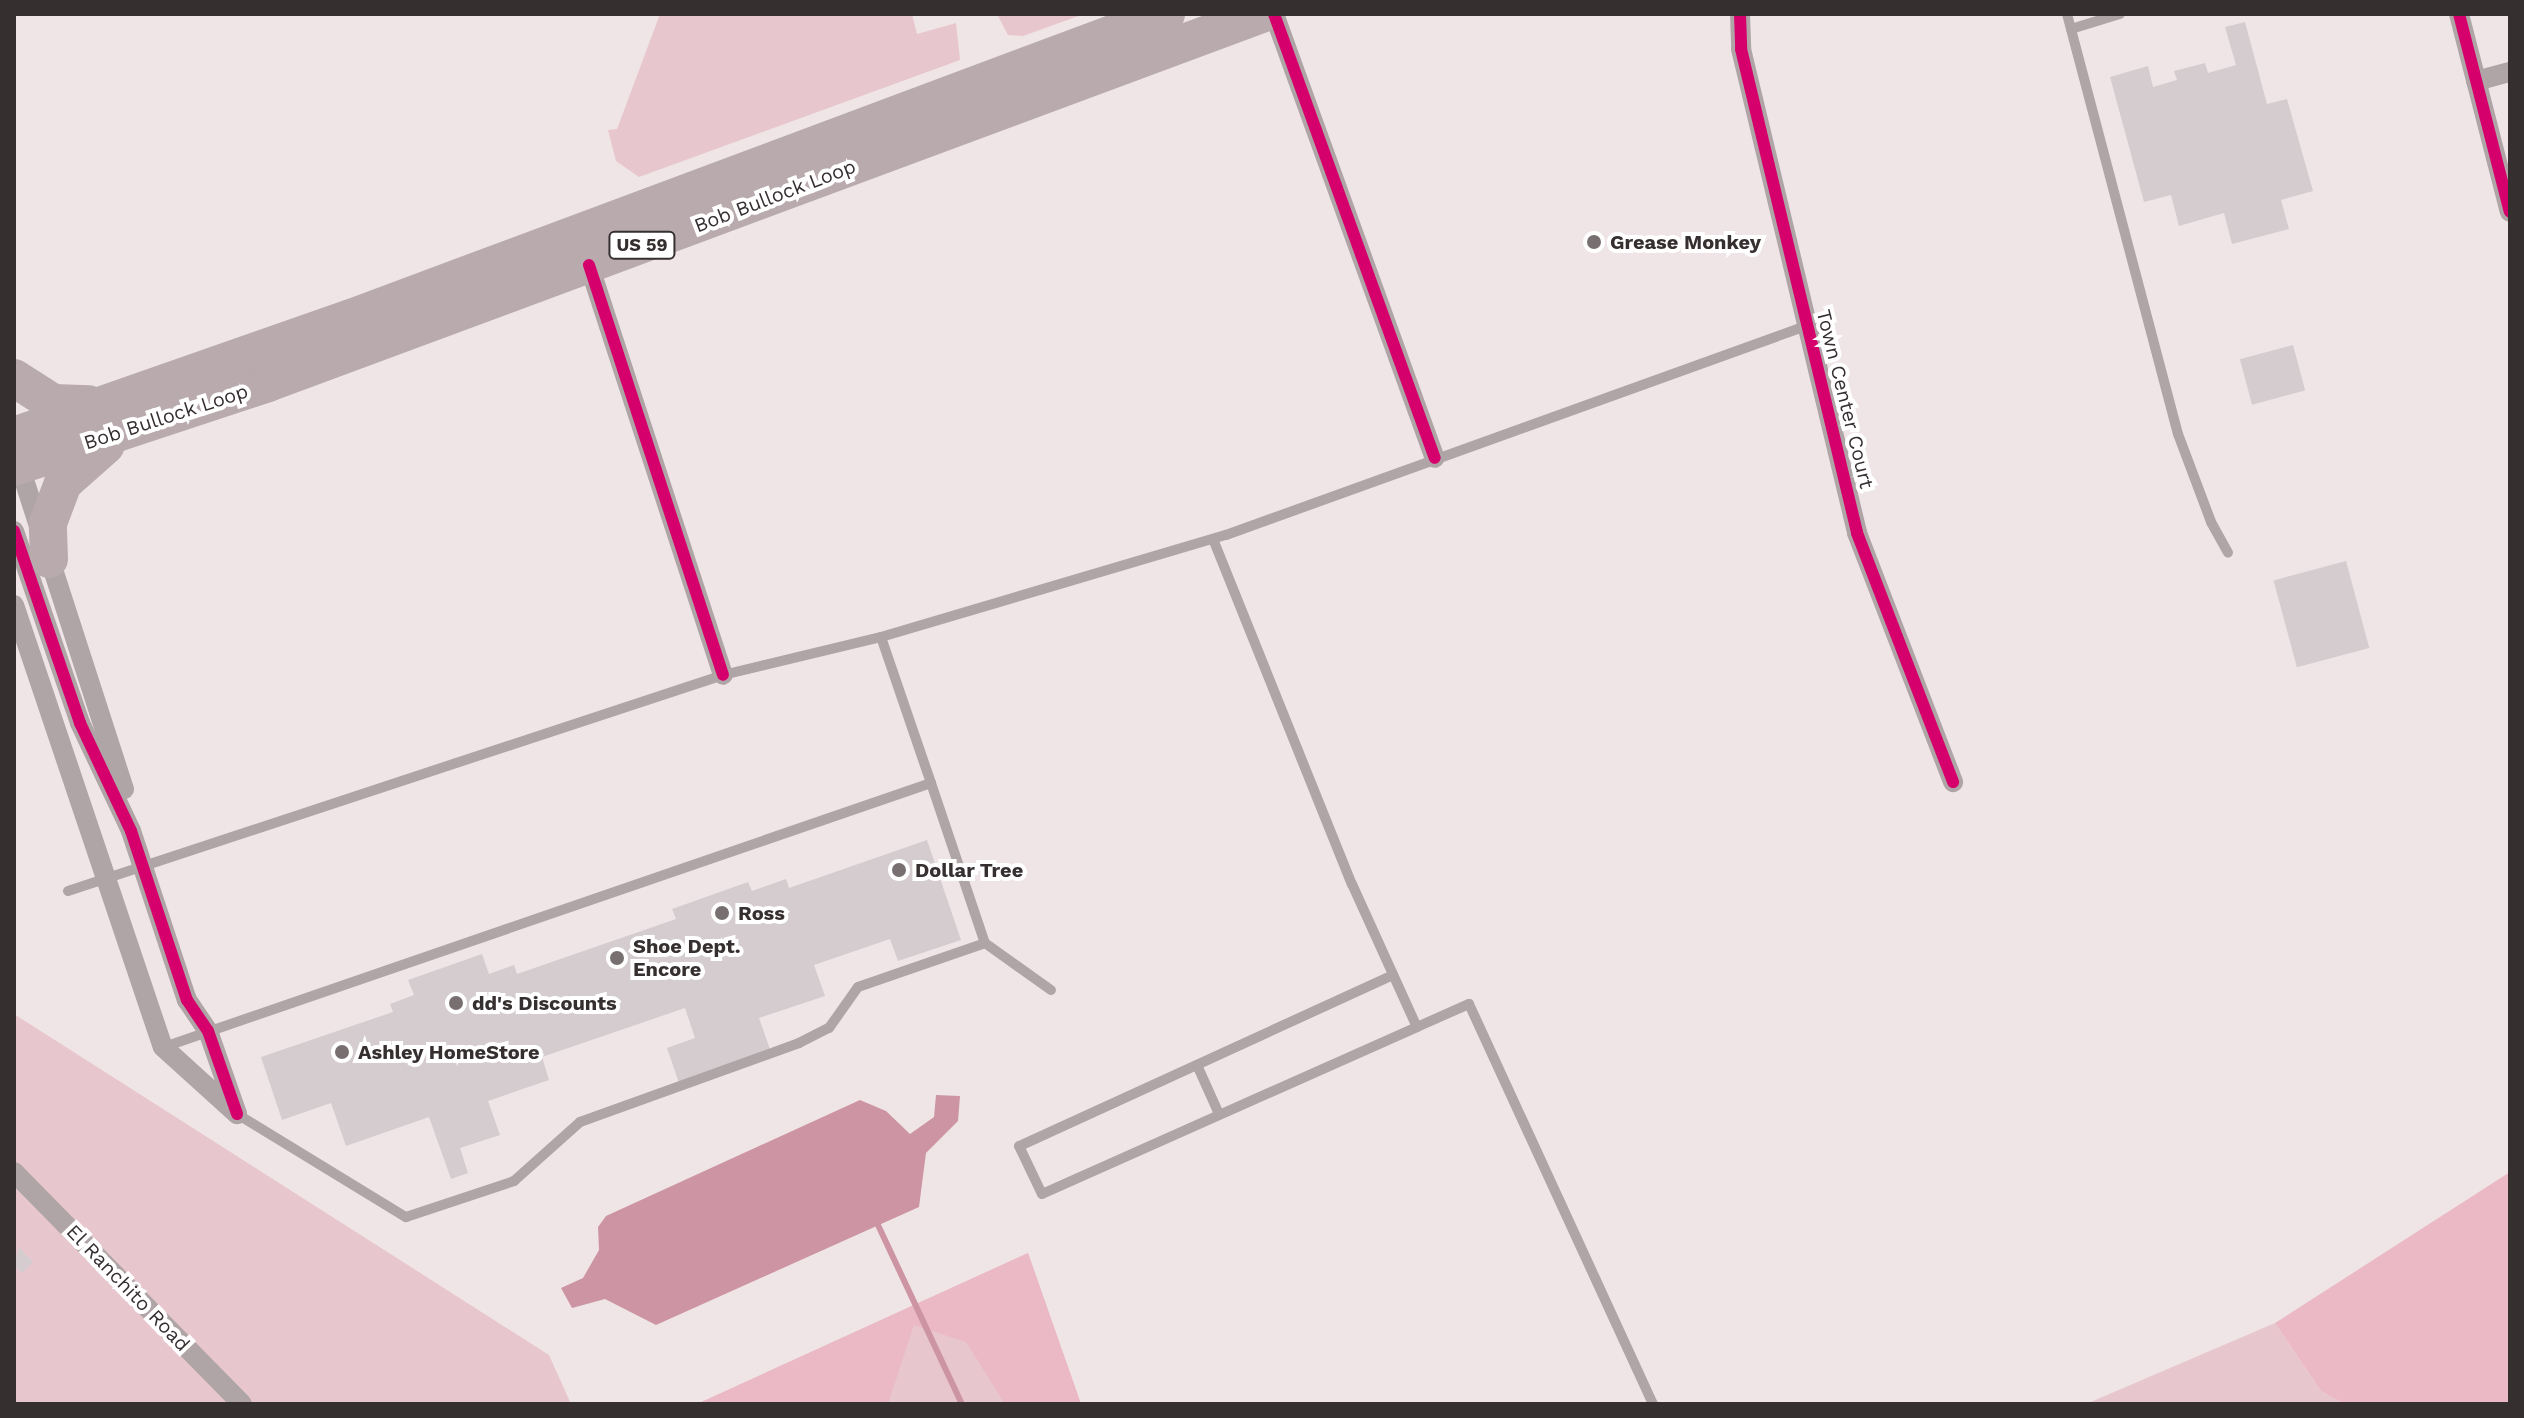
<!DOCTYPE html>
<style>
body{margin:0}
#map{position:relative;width:2524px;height:1418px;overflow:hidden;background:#efe5e7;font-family:"Work Sans",sans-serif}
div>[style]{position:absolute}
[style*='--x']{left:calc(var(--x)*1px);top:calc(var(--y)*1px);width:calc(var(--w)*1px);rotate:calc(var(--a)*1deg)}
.green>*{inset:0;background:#e8c6ce}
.forest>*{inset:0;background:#ebb9c6}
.water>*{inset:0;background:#cd94a3}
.stream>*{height:6px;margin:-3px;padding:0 3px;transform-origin:3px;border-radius:3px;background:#cd94a3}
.building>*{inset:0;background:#d4ccce;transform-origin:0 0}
.lane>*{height:10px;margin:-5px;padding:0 5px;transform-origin:5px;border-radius:5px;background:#afa4a6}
.street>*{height:20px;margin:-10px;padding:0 10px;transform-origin:10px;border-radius:10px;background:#afa4a6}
.highway>*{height:38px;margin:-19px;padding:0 19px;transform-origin:19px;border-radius:19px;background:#b8aaad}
.cycleway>*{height:12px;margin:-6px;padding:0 6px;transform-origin:6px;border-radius:6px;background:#d6006c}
.dots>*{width:22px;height:22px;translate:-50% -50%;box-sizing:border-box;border:4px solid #fff;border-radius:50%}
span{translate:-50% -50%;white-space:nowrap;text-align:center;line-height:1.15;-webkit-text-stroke:8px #fff;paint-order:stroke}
.shield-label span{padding:2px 6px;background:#fff;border:2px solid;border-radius:6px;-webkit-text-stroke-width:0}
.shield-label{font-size:18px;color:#362f30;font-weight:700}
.street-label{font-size:20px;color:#362f30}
.poi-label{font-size:20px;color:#362f30;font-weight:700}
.left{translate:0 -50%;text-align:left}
.frame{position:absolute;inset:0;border:16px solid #362f30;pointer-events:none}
</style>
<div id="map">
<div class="green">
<div style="clip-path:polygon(660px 14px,912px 14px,917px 34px,956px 23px,960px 60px,639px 177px,616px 161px,608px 130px,617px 129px)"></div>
<div style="clip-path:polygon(1084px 14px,1023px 36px,1008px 35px,998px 16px)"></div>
<div style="clip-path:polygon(14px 1014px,549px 1355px,571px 1404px,14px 1404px)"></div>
<div style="clip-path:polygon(1028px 1253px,1081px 1404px,697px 1404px)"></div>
<div style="clip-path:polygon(2275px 1323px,2321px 1391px,2344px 1404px,2086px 1404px)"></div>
</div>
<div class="forest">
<div style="clip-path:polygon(2510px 1172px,2510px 1404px,2344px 1404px,2321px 1391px,2275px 1323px)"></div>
<div style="clip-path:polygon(1028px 1253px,1081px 1404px,1005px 1404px,966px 1342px,914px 1325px,888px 1404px,697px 1404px)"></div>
</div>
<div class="water">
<div style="clip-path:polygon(936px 1095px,960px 1096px,958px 1121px,926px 1153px,919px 1207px,656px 1325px,605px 1299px,572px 1308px,561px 1288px,583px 1278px,599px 1250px,598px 1227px,606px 1216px,860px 1100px,886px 1111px,910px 1134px,934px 1117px)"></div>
</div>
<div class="stream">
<div style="--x:878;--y:1225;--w:198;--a:64.9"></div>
</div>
<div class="building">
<div style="clip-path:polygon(2245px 22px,2267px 104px,2287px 99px,2313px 191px,2281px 200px,2289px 229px,2232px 244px,2224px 213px,2179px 226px,2171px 195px,2144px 202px,2110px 77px,2148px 66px,2153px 87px,2177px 80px,2174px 71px,2205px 63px,2208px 73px,2236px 65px,2225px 27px)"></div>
<div style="left:2293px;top:345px;width:47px;height:55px;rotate:75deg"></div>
<div style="left:2346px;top:561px;width:90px;height:75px;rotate:75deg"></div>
<div style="clip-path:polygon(927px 840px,961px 940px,898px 961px,890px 939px,814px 965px,825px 996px,759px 1018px,771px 1052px,679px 1083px,667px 1048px,695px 1038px,685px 1008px,542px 1057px,549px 1080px,488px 1101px,500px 1135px,460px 1148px,468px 1173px,451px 1179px,429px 1117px,346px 1146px,331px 1103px,282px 1120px,261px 1057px,393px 1012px,390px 1004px,414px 995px,408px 980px,482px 954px,489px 974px,514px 965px,517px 974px,676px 919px,672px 909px,748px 882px,752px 891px,786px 879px,789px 888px)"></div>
<div style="clip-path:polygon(19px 1247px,33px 1262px,22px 1273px,14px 1265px)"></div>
</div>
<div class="lane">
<div style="--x:2067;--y:14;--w:434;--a:75.2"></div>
<div style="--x:2178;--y:434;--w:94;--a:69.4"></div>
<div style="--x:2211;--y:522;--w:35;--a:61"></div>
<div style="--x:2071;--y:29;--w:51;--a:-17"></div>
<div style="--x:1213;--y:539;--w:372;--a:68.1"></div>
<div style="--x:1352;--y:884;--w:157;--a:65.6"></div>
<div style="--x:1417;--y:1027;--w:57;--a:-23.9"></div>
<div style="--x:1469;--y:1004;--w:440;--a:65.3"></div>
<div style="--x:881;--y:637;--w:360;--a:-16.5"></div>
<div style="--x:1226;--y:535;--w:617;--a:-19.82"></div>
<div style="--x:931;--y:783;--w:169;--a:71.4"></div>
<div style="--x:68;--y:891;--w:690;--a:-18.25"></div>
<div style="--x:723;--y:675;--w:163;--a:-13.5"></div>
<div style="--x:881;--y:637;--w:154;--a:71.1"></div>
<div style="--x:931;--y:783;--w:811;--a:161.01"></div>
<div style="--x:1393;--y:975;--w:411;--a:155.4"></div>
<div style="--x:1019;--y:1146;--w:53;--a:64.4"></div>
<div style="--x:1042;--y:1194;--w:411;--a:-24"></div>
<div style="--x:1197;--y:1065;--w:54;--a:65.8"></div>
<div style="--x:237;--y:1114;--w:198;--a:31.4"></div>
<div style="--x:406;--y:1217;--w:114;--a:-18.4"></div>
<div style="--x:514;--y:1181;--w:89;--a:-41.8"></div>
<div style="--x:580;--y:1122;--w:233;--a:-19.8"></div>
<div style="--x:799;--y:1043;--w:34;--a:-27"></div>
<div style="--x:829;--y:1028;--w:50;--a:-54.7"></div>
<div style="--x:858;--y:987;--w:134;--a:-19.1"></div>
<div style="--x:985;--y:943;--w:81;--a:35.5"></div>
</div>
<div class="street">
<div style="--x:1274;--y:14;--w:472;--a:70.1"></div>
<div style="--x:1740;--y:14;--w:35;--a:88"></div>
<div style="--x:1741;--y:49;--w:498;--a:76.5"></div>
<div style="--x:1857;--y:533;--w:267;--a:68.9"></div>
<div style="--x:2459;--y:14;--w:204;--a:75.6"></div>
<div style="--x:2476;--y:81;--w:35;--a:-15"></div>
<div style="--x:589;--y:265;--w:431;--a:71.9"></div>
<div style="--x:17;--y:458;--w:348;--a:72.1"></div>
<div style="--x:14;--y:531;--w:203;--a:71"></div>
<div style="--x:80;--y:723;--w:119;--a:64.7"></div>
<div style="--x:131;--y:831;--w:178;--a:71.7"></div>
<div style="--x:187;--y:1000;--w:37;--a:56"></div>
<div style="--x:208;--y:1031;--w:88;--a:70.7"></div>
<div style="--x:14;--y:605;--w:466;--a:71.4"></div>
<div style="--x:163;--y:1047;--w:100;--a:42.2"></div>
<div style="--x:14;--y:1172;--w:325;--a:45.5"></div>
</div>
<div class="highway">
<div style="--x:14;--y:378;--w:46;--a:32.7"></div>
<div style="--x:53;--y:403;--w:36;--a:2"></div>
<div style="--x:14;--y:436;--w:357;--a:-19.3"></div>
<div style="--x:351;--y:318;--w:870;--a:-20.46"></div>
<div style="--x:14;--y:467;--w:268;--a:-18.3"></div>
<div style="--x:268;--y:383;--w:1060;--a:-20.37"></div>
<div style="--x:49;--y:559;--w:36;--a:-92"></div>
<div style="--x:48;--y:523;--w:43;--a:-69.4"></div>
<div style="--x:63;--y:483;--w:57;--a:-41.5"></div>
</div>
<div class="cycleway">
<div style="--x:1274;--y:14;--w:472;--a:70.1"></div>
<div style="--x:1740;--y:14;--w:35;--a:88"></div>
<div style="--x:1741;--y:49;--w:498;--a:76.5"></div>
<div style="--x:1857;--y:533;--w:267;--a:68.9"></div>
<div style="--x:2459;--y:14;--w:204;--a:75.6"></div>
<div style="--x:589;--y:265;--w:431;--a:71.9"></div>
<div style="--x:14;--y:531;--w:203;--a:71"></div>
<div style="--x:80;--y:723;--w:119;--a:64.7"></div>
<div style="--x:131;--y:831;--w:178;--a:71.7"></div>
<div style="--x:187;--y:1000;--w:37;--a:56"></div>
<div style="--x:208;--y:1031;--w:88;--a:70.7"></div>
</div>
<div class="dots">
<div style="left:1594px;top:242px;background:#776f70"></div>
<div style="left:899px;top:870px;background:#776f70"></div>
<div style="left:722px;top:913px;background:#776f70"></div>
<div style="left:617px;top:958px;background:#776f70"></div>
<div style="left:456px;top:1003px;background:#776f70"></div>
<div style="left:342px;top:1052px;background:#776f70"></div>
</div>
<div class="shield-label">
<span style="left:642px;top:245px">US 59</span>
</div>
<div class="street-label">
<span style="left:775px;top:196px;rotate:-21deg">Bob Bullock Loop</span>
<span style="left:1845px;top:399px;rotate:76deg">Town Center Court</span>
<span style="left:166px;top:417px;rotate:-18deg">Bob Bullock Loop</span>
<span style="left:128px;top:1288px;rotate:46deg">El Ranchito Road</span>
</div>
<div class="poi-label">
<span class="left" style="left:1610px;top:242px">Grease Monkey</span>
<span class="left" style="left:915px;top:870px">Dollar Tree</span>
<span class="left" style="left:738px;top:913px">Ross</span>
<span class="left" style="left:633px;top:958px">Shoe Dept.<br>Encore</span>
<span class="left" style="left:472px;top:1003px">dd's Discounts</span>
<span class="left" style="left:358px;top:1052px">Ashley HomeStore</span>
</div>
<div class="frame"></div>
</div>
